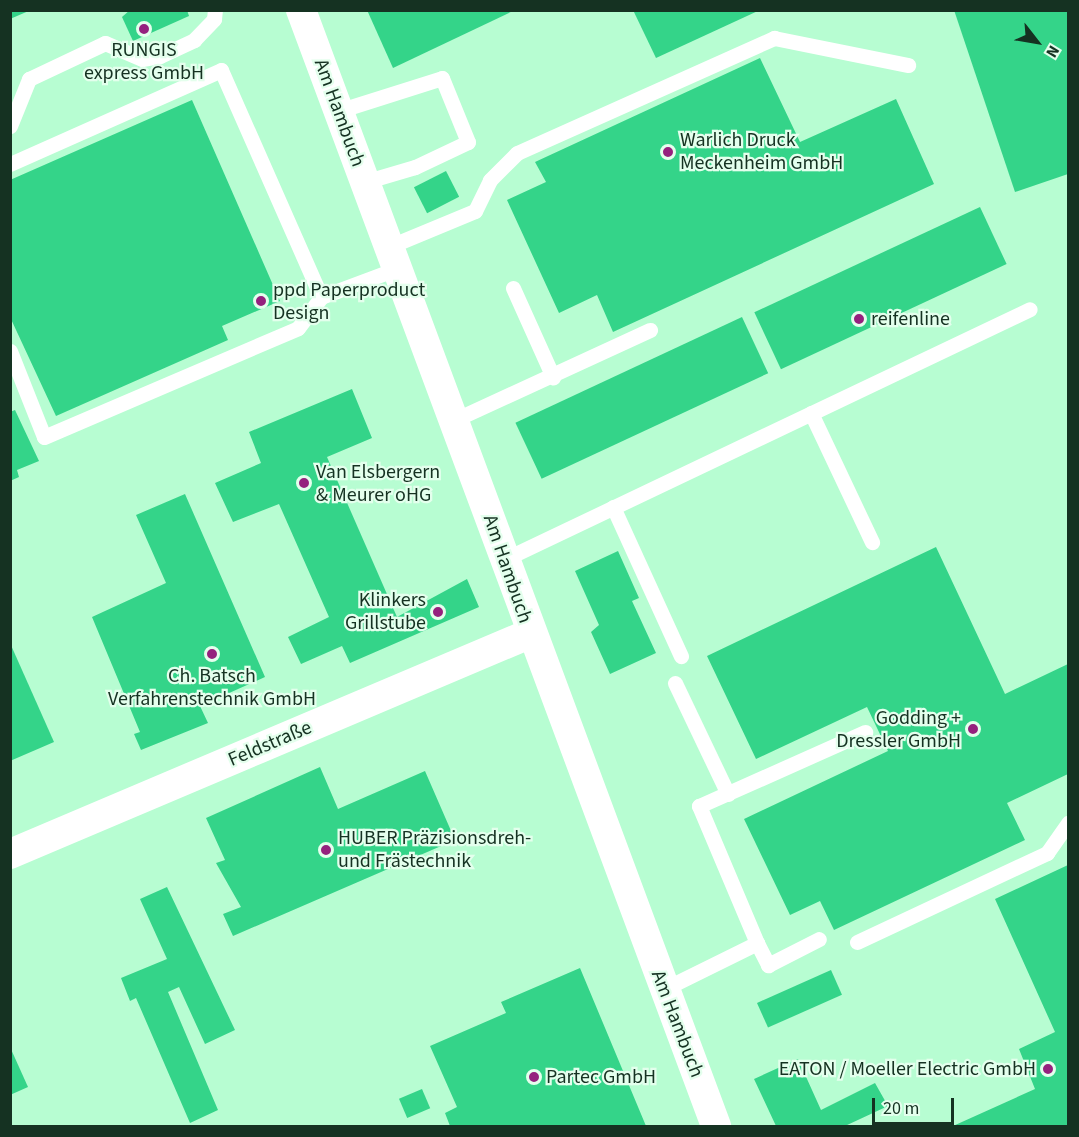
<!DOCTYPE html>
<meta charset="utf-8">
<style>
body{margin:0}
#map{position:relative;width:1079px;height:1137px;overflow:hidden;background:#b7fdd2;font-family:"Source Sans 3",sans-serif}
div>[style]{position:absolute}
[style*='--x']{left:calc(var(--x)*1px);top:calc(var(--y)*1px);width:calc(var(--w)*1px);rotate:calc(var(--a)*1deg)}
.building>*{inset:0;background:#34d489;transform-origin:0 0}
.service>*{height:15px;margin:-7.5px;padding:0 7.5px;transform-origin:7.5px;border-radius:7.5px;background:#fff}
.minor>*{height:30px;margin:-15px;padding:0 15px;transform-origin:15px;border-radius:15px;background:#fff}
.dots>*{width:16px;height:16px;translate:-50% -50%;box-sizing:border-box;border:3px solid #e4ffed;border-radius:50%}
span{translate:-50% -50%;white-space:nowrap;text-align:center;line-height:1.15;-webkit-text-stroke:4.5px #e4ffed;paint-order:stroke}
.poi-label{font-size:20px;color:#153222}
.left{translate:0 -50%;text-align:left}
.right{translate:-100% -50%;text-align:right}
.street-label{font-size:20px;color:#153222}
.frame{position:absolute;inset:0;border:12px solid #153222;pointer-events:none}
.north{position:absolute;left:1007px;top:12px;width:60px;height:60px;-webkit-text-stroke:4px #e4ffed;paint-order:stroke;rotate:121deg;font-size:16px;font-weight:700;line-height:24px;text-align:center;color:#153222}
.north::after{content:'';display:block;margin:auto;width:21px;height:27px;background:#153222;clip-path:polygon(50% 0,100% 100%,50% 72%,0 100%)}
.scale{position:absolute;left:872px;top:1098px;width:82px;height:27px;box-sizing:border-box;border:3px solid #153222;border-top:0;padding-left:8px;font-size:18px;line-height:21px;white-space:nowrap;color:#153222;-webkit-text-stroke:4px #e4ffed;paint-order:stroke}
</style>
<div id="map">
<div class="building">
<div style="clip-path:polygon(10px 10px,31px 10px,10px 19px)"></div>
<div style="clip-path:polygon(130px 10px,187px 10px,189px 16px,133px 41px,122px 17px)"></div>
<div style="clip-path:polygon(367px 10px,515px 10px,393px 68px)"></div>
<div style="clip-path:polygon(633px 10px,760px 10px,656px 58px)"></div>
<div style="clip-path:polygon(954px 10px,1068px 10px,1068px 174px,1015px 192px)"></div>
<div style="clip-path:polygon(760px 58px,800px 142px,896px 99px,934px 184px,613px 332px,597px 295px,559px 313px,507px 200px,546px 182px,535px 162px)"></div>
<div style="clip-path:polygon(192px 100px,280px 301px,222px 326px,228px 340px,56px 416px,10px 317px,10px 180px)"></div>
<div style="left:446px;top:171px;width:29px;height:36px;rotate:63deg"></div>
<div style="left:980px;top:207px;width:63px;height:249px;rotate:65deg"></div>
<div style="left:742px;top:317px;width:62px;height:250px;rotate:65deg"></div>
<div style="clip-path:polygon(352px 389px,372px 438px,327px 457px,397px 617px,467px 579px,479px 607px,350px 663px,342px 646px,301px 664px,288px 637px,329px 617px,279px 504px,233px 522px,215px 483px,261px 463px,249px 432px)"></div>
<div style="clip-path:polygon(15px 410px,39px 461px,17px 470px,19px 477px,10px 481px,10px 412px)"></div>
<div style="clip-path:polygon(185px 494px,265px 677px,200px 706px,208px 723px,141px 750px,134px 734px,140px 732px,92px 617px,166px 583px,136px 515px)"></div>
<div style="clip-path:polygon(936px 547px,1005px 694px,1068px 664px,1068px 774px,1007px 803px,1025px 840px,834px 930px,820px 901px,790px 915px,744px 819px,888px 751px,867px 707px,756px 759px,707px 656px)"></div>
<div style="clip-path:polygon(618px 551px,639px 598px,632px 601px,656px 653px,610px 674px,591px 632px,599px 625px,575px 571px)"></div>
<div style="clip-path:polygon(10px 643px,54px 742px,10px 761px)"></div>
<div style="clip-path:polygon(320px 767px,338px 809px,425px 771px,455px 840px,233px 936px,223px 914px,241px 907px,216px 863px,225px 860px,206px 818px)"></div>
<div style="clip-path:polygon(1068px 865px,1068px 1126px,953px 1126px,1035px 1089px,1019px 1049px,1055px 1032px,995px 899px)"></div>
<div style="clip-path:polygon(167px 887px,235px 1030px,205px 1044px,179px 987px,168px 992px,218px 1110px,190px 1123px,136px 998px,130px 1001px,121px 978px,167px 959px,140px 899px)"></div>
<div style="clip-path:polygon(580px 968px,646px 1126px,450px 1126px,445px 1113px,457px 1107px,430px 1046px,506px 1013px,501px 1002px)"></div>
<div style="left:831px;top:970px;width:27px;height:81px;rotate:66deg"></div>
<div style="clip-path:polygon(10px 1047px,28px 1087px,10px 1095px)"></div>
<div style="clip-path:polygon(798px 1059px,821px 1110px,875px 1083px,888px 1106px,845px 1126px,776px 1126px,754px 1079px)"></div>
<div style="left:422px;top:1089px;width:21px;height:25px;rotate:67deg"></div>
</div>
<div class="service">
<div style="--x:338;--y:111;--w:109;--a:-17.6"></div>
<div style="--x:442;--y:78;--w:69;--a:67.9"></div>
<div style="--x:468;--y:142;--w:59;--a:154.7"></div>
<div style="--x:415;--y:167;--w:53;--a:163.6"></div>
<div style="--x:10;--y:126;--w:51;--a:-68"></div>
<div style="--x:29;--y:79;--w:84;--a:-25.3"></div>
<div style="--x:105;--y:43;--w:40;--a:23.4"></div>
<div style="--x:142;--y:59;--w:18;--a:-9"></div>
<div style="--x:160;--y:56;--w:38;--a:-25"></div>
<div style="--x:194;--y:40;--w:29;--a:-46"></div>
<div style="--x:214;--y:19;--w:9;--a:-84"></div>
<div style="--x:10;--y:164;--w:231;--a:-24"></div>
<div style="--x:221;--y:70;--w:248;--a:66.2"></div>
<div style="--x:321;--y:297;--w:80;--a:-20.5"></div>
<div style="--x:388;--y:247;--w:94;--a:-22.5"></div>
<div style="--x:475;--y:211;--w:34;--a:-64"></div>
<div style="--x:490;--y:180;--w:38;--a:-45"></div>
<div style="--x:517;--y:153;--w:282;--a:-24.1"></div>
<div style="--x:774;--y:38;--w:137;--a:11.4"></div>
<div style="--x:513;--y:288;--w:98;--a:65.8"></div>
<div style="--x:10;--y:351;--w:92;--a:68.4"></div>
<div style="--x:44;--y:437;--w:276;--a:-23.2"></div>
<div style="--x:298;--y:328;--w:39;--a:-53"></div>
<div style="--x:811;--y:413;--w:143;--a:64.7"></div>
<div style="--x:452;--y:421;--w:218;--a:-24.7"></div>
<div style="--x:613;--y:507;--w:164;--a:65.5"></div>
<div style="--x:505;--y:559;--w:581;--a:-25.46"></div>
<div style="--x:675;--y:683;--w:123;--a:64.5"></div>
<div style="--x:857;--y:942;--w:210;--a:-25.1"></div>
<div style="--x:1047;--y:853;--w:37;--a:-55"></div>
<div style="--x:757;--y:943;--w:25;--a:63"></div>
<div style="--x:768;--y:965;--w:57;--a:-27"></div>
<div style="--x:664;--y:989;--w:104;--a:-26.3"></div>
<div style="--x:757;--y:943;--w:149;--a:-112.9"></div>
<div style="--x:699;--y:806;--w:182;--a:-24"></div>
</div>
<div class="minor">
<div style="--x:301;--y:10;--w:1191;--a:69.6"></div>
<div style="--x:10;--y:854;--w:564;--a:-22.97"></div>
</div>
<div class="dots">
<div style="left:144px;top:29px;background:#95217e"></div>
<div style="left:668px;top:152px;background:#95217e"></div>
<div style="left:261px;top:301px;background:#95217e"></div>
<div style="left:859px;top:319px;background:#95217e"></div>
<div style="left:304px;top:483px;background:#95217e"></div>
<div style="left:438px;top:612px;background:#95217e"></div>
<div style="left:212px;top:654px;background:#95217e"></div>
<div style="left:973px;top:729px;background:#95217e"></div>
<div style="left:326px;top:850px;background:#95217e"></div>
<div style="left:1048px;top:1069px;background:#95217e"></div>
<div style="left:534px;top:1077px;background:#95217e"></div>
</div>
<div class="poi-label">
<span style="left:144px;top:62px">RUNGIS<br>express GmbH</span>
<span class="left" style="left:680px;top:152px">Warlich Druck<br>Meckenheim GmbH</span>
<span class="left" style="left:273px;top:302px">ppd Paperproduct<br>Design</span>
<span class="left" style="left:871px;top:319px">reifenline</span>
<span class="left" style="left:316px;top:484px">Van Elsbergern<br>&amp; Meurer oHG</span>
<span class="right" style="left:426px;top:612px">Klinkers<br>Grillstube</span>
<span style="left:212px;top:688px">Ch. Batsch<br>Verfahrenstechnik GmbH</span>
<span class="right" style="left:961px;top:730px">Godding +<br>Dressler GmbH</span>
<span class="left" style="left:338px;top:850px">HUBER Präzisionsdreh-<br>und Frästechnik</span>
<span class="right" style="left:1036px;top:1069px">EATON / Moeller Electric GmbH</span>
<span class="left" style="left:546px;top:1077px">Partec GmbH</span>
</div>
<div class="street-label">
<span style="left:339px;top:113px;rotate:70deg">Am Hambuch</span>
<span style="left:507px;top:569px;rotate:71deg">Am Hambuch</span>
<span style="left:270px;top:744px;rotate:-23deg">Feldstraße</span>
<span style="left:677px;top:1024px;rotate:69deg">Am Hambuch</span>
</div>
<div class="frame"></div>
<div class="north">N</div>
<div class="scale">20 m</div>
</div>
